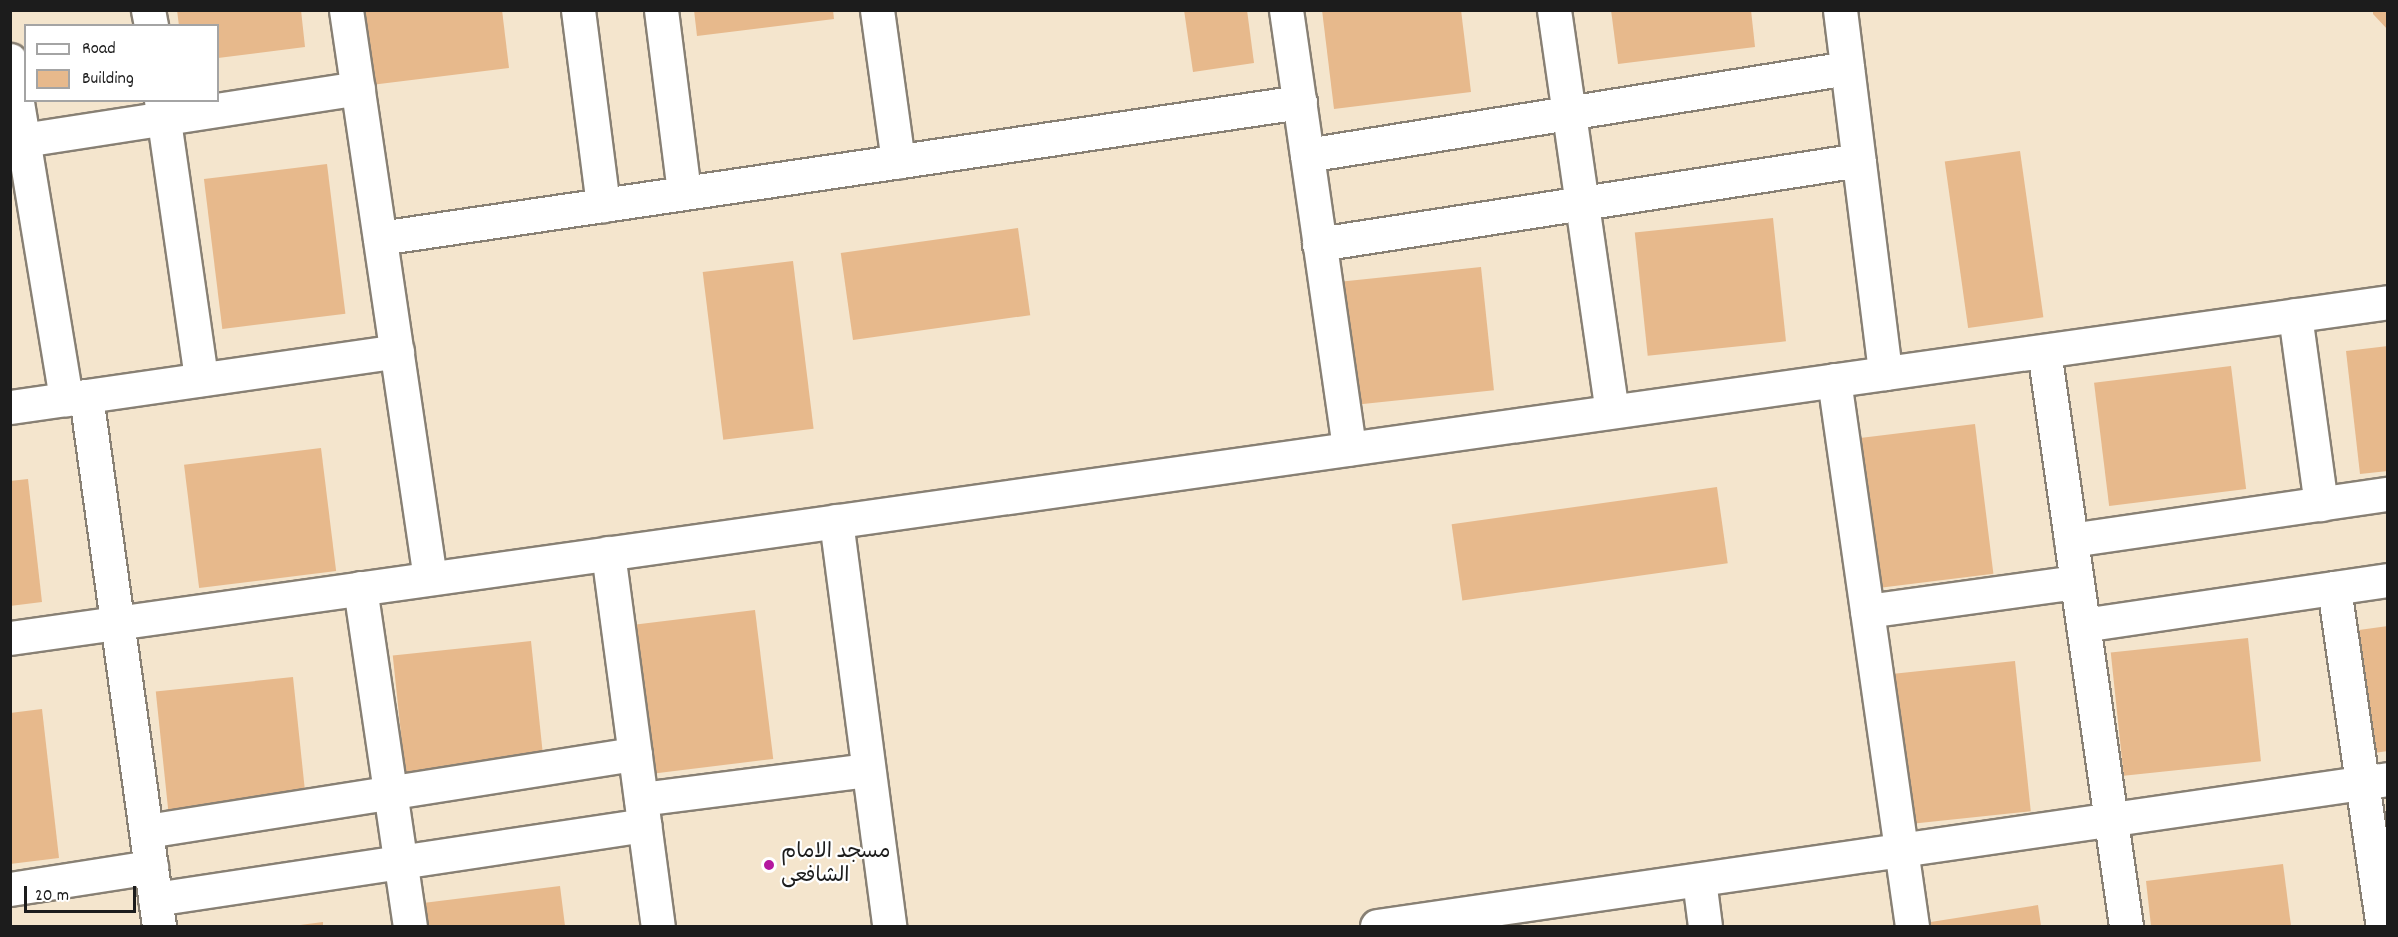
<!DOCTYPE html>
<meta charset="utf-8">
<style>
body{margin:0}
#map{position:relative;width:2398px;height:937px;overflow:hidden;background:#f4e5cd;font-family:Dekko,"Playpen Sans Arabic",sans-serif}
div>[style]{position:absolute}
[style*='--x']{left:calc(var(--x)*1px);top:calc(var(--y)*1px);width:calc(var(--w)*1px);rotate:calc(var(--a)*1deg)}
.building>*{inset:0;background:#e7b98c;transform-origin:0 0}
.roads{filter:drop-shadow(2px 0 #888074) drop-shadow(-2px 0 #888074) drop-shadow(0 2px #888074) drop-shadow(0 -2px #888074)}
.minor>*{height:33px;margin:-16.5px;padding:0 16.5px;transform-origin:16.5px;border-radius:16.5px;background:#fff}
.dots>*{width:16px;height:16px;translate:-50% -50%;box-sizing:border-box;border:3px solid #fff;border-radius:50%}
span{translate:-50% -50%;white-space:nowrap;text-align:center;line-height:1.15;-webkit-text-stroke:4.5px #fff;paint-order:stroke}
.poi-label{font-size:21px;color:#1c1c1c}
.left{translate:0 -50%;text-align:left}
.frame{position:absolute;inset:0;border:12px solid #1c1c1c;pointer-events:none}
.legend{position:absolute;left:24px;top:24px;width:195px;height:78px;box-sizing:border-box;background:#fff;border:2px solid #a4a4a4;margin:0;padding:8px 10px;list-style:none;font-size:18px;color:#1c1c1c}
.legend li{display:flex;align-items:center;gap:12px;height:30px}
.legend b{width:30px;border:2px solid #a4a4a4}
.scale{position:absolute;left:24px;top:886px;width:112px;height:27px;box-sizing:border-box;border:3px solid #1c1c1c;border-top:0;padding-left:8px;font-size:18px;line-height:21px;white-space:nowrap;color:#1c1c1c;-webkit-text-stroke:4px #fff;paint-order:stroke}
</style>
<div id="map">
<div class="building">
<div style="clip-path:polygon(177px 10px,301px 10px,305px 47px,218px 58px,218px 26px,179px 26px)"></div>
<div style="clip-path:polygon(363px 10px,502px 10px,509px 68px,371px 85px)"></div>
<div style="clip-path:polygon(694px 10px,833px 10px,834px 19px,697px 36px)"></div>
<div style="clip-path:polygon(1184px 10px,1247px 10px,1254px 63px,1193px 72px)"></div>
<div style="clip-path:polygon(1322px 10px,1461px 10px,1471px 92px,1334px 109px)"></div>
<div style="clip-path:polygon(1611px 10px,1751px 10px,1755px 47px,1618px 64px)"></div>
<div style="clip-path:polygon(2373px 10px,2388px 10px,2388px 30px,2373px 14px)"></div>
<div style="left:2020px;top:151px;width:168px;height:76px;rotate:82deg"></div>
<div style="left:327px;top:164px;width:151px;height:124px;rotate:83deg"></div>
<div style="left:1773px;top:218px;width:124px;height:139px;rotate:84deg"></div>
<div style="left:1018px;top:228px;width:88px;height:179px;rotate:82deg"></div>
<div style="left:793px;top:261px;width:169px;height:91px;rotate:83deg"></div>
<div style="left:1481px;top:267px;width:124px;height:139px;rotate:84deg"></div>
<div style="clip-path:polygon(2388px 346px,2388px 471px,2360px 474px,2346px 351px)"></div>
<div style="left:2231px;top:366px;width:124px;height:138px;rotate:83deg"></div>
<div style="left:1975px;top:424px;width:151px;height:124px;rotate:83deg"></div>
<div style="left:321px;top:448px;width:124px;height:138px;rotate:83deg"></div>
<div style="clip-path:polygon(28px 479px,42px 602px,10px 606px,10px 481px)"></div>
<div style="left:1717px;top:487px;width:77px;height:268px;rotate:82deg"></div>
<div style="left:755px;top:610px;width:150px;height:124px;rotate:83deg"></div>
<div style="clip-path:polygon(2388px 626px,2388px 751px,2374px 753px,2359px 630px)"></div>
<div style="left:2248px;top:638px;width:124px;height:138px;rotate:84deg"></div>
<div style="left:531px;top:641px;width:124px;height:139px;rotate:84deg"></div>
<div style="left:2015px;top:661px;width:151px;height:124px;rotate:84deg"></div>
<div style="left:293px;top:677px;width:124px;height:138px;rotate:84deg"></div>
<div style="clip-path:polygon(42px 709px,59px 858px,10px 864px,10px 713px)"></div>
<div style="clip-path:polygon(2283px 864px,2291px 926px,2151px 926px,2146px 881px)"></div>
<div style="clip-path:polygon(560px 886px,565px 926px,425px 926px,423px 903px)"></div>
<div style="clip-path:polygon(2038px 905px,2041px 926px,1918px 926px,1918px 924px)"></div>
<div style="clip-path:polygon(323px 922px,323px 926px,300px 926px,300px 925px)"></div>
</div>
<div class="roads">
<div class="minor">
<div style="--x:148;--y:10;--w:16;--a:79"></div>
<div style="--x:346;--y:10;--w:574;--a:81.59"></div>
<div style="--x:578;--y:10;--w:197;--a:82.7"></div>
<div style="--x:661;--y:10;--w:184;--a:82.8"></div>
<div style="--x:877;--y:10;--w:153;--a:82.1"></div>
<div style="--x:1286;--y:10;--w:443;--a:81.8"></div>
<div style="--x:1554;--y:10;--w:405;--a:81.8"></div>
<div style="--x:1840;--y:10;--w:366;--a:82.9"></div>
<div style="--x:10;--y:60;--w:344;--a:80.6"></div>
<div style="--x:161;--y:100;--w:282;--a:81.8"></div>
<div style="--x:10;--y:142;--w:352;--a:-8.8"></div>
<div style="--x:1307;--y:155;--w:547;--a:-9.15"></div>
<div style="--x:380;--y:238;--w:930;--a:-8.41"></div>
<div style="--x:1319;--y:244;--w:546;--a:-8.84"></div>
<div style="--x:2295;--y:315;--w:191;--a:82.2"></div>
<div style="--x:2044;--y:351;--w:581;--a:81.88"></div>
<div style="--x:1834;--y:380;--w:552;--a:81.87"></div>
<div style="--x:86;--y:396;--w:535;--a:82.16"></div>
<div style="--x:10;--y:407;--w:391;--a:-8.2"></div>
<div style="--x:836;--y:521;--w:408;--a:82.5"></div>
<div style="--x:2071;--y:540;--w:320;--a:-8.3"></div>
<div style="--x:608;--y:553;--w:376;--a:82.4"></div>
<div style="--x:360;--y:588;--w:342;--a:81.6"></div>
<div style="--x:2334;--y:588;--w:342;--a:81.8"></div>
<div style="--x:1867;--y:611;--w:212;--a:-7.9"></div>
<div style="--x:2083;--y:625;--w:308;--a:-8.4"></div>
<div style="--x:10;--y:638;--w:2402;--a:-8.04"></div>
<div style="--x:641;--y:799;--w:229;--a:-7.3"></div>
<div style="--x:147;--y:831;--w:494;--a:-9"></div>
<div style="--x:1699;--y:880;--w:46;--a:82.6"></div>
<div style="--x:10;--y:889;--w:143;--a:-8.9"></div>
<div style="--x:155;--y:899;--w:495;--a:-8.6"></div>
<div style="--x:1377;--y:926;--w:1022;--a:-8.27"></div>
</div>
</div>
<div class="dots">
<div style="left:769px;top:865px;background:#b5179e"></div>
</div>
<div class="poi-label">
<span class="left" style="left:781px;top:865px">مسجد الامام<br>الشافعى</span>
</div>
<div class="frame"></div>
<ul class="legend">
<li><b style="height:8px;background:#fff"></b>Road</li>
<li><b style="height:16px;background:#e7b98c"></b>Building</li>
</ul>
<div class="scale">20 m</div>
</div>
